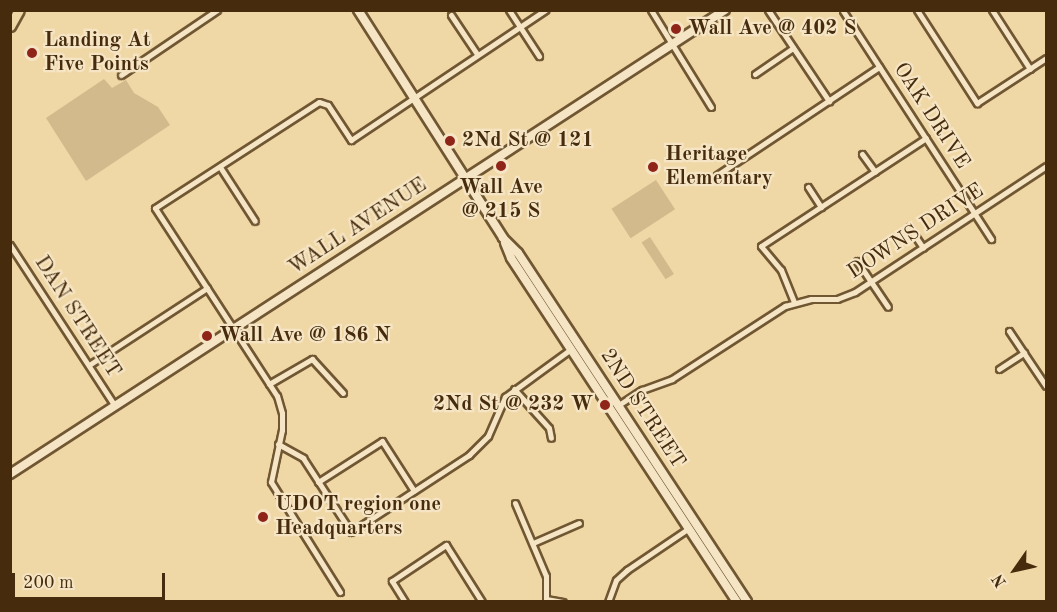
<!DOCTYPE html>
<style>
body{margin:0}
#map{position:relative;width:1057px;height:612px;overflow:hidden;background:#f0d7a6;font-family:"Old Standard TT",serif}
div>[style]{position:absolute}
[style*='--x']{left:calc(var(--x)*1px);top:calc(var(--y)*1px);width:calc(var(--w)*1px);rotate:calc(var(--a)*1deg)}
.green>*{inset:0;background:#d3ba8c;transform-origin:0 0}
.roads{filter:drop-shadow(2px 0 #705732) drop-shadow(-2px 0 #705732) drop-shadow(0 2px #705732) drop-shadow(0 -2px #705732)}
.minor>*{height:5px;margin:-2.5px;padding:0 2.5px;transform-origin:2.5px;border-radius:2.5px;background:#f5e5c5}
.secondary>*{height:8px;margin:-4px;padding:0 4px;transform-origin:4px;border-radius:4px;background:#f5e5c5}
.primary>*{height:9px;margin:-4.5px;padding:0 4.5px;transform-origin:4.5px;border-radius:4.5px;background:#f0d7a6}
.dots>*{width:16px;height:16px;translate:-50% -50%;box-sizing:border-box;border:3px solid #f5e5c5;border-radius:50%}
span{translate:-50% -50%;white-space:nowrap;text-align:center;line-height:1.15;-webkit-text-stroke:4.5px #f5e5c5;paint-order:stroke}
.poi-label{font-size:21px;color:#462c0c;font-weight:700}
.left{translate:0 -50%;text-align:left}
.right{translate:-100% -50%;text-align:right}
.street-label{font-size:21px;color:#462c0c}
.frame{position:absolute;inset:0;border:12px solid #462c0c;pointer-events:none}
.north{position:absolute;left:985px;top:540px;width:60px;height:60px;-webkit-text-stroke:4px #f5e5c5;paint-order:stroke;rotate:236deg;font-size:16px;font-weight:700;line-height:24px;text-align:center;color:#462c0c}
.north::after{content:'';display:block;margin:auto;width:21px;height:27px;background:#462c0c;clip-path:polygon(50% 0,100% 100%,50% 72%,0 100%)}
.scale{position:absolute;left:12px;top:573px;width:153px;height:27px;box-sizing:border-box;border:3px solid #462c0c;border-top:0;padding-left:8px;font-size:18px;line-height:21px;white-space:nowrap;color:#462c0c;-webkit-text-stroke:4px #f5e5c5;paint-order:stroke}
</style>
<div id="map">
<div class="green">
<div style="clip-path:polygon(104px 79px,112px 88px,126px 80px,134px 93px,158px 107px,170px 125px,86px 181px,46px 118px)"></div>
<div style="left:656px;top:180px;width:35px;height:53px;rotate:57deg"></div>
<div style="left:650px;top:237px;width:44px;height:10px;rotate:57deg"></div>
</div>
<div class="roads">
<div class="minor">
<div style="--x:509;--y:10;--w:55;--a:56.9"></div>
<div style="--x:651;--y:10;--w:114;--a:58.3"></div>
<div style="--x:768;--y:10;--w:110;--a:56.2"></div>
<div style="--x:917;--y:10;--w:111;--a:57.2"></div>
<div style="--x:977;--y:103;--w:82;--a:-33.1"></div>
<div style="--x:992;--y:10;--w:70;--a:57.2"></div>
<div style="--x:843;--y:11;--w:272;--a:57"></div>
<div style="--x:451;--y:15;--w:47;--a:56.3"></div>
<div style="--x:755;--y:74;--w:46;--a:-34.4"></div>
<div style="--x:121;--y:75;--w:116;--a:-34.1"></div>
<div style="--x:862;--y:154;--w:22;--a:54"></div>
<div style="--x:220;--y:167;--w:64;--a:57.1"></div>
<div style="--x:717;--y:175;--w:195;--a:-33.7"></div>
<div style="--x:808;--y:187;--w:24;--a:57"></div>
<div style="--x:909;--y:227;--w:25;--a:56"></div>
<div style="--x:10;--y:245;--w:192;--a:56.9"></div>
<div style="--x:857;--y:261;--w:55;--a:56"></div>
<div style="--x:794;--y:302;--w:35;--a:-112"></div>
<div style="--x:781;--y:270;--w:31;--a:-130"></div>
<div style="--x:761;--y:246;--w:197;--a:-33.2"></div>
<div style="--x:1009;--y:331;--w:66;--a:56.1"></div>
<div style="--x:89;--y:365;--w:141;--a:-33.1"></div>
<div style="--x:999;--y:369;--w:30;--a:-33"></div>
<div style="--x:269;--y:384;--w:50;--a:-30.2"></div>
<div style="--x:312;--y:359;--w:46;--a:47.6"></div>
<div style="--x:514;--y:389;--w:52;--a:48.1"></div>
<div style="--x:549;--y:428;--w:10;--a:79"></div>
<div style="--x:617;--y:406;--w:30;--a:-33"></div>
<div style="--x:642;--y:390;--w:32;--a:-20"></div>
<div style="--x:672;--y:379;--w:135;--a:-32.9"></div>
<div style="--x:785;--y:306;--w:27;--a:-15"></div>
<div style="--x:811;--y:299;--w:26;--a:0"></div>
<div style="--x:837;--y:299;--w:19;--a:-21"></div>
<div style="--x:855;--y:292;--w:229;--a:-33.4"></div>
<div style="--x:278;--y:444;--w:29;--a:29"></div>
<div style="--x:303;--y:458;--w:88;--a:57"></div>
<div style="--x:351;--y:532;--w:141;--a:-33.1"></div>
<div style="--x:469;--y:455;--w:27;--a:-45"></div>
<div style="--x:488;--y:436;--w:43;--a:-66.4"></div>
<div style="--x:505;--y:397;--w:82;--a:-36"></div>
<div style="--x:318;--y:482;--w:76;--a:-32.6"></div>
<div style="--x:382;--y:441;--w:59;--a:57.4"></div>
<div style="--x:515;--y:503;--w:79;--a:67"></div>
<div style="--x:546;--y:576;--w:26;--a:90"></div>
<div style="--x:533;--y:543;--w:50;--a:-23.5"></div>
<div style="--x:340;--y:592;--w:130;--a:-122.1"></div>
<div style="--x:271;--y:482;--w:53;--a:-78.1"></div>
<div style="--x:282;--y:430;--w:17;--a:-90"></div>
<div style="--x:282;--y:413;--w:18;--a:-106"></div>
<div style="--x:277;--y:396;--w:224;--a:-123"></div>
<div style="--x:155;--y:208;--w:195;--a:-32.9"></div>
<div style="--x:319;--y:102;--w:9;--a:18"></div>
<div style="--x:328;--y:105;--w:42;--a:56.7"></div>
<div style="--x:351;--y:140;--w:234;--a:-33.8"></div>
<div style="--x:546;--y:599;--w:17;--a:10"></div>
<div style="--x:405;--y:602;--w:25;--a:-122"></div>
<div style="--x:392;--y:581;--w:65;--a:-33.7"></div>
<div style="--x:446;--y:545;--w:67;--a:57.7"></div>
<div style="--x:608;--y:602;--w:23;--a:-70"></div>
<div style="--x:616;--y:580;--w:15;--a:-42"></div>
<div style="--x:627;--y:570;--w:75;--a:-34.1"></div>
</div>
<div class="secondary">
<div style="--x:358;--y:10;--w:270;--a:57.5"></div>
<div style="--x:503;--y:238;--w:21;--a:45"></div>
<div style="--x:518;--y:253;--w:417;--a:56.7"></div>
<div style="--x:505;--y:243;--w:16;--a:68"></div>
<div style="--x:511;--y:258;--w:412;--a:56.7"></div>
<div style="--x:10;--y:474;--w:852;--a:-32.98"></div>
</div>
<div class="primary">
<div style="--x:10;--y:26;--w:18;--a:-61"></div>
</div>
</div>
<div class="dots">
<div style="left:676px;top:29px;background:#8f2418"></div>
<div style="left:32px;top:53px;background:#8f2418"></div>
<div style="left:450px;top:141px;background:#8f2418"></div>
<div style="left:501px;top:166px;background:#8f2418"></div>
<div style="left:653px;top:167px;background:#8f2418"></div>
<div style="left:207px;top:336px;background:#8f2418"></div>
<div style="left:605px;top:405px;background:#8f2418"></div>
<div style="left:263px;top:517px;background:#8f2418"></div>
</div>
<div class="poi-label">
<span class="left" style="left:688px;top:29px">Wall Ave @ 402 S</span>
<span class="left" style="left:44px;top:53px">Landing At<br>Five Points</span>
<span class="left" style="left:462px;top:141px">2Nd St @ 121</span>
<span class="left" style="left:665px;top:167px">Heritage<br>Elementary</span>
<span style="left:501px;top:200px">Wall Ave<br>@ 215 S</span>
<span class="left" style="left:219px;top:336px">Wall Ave @ 186 N</span>
<span class="right" style="left:593px;top:405px">2Nd St @ 232 W</span>
<span class="left" style="left:275px;top:517px">UDOT region one<br>Headquarters</span>
</div>
<div class="street-label">
<span style="left:931px;top:116px;rotate:57deg">OAK DRIVE</span>
<span style="left:358px;top:227px;rotate:-33deg">WALL AVENUE</span>
<span style="left:916px;top:232px;rotate:-33deg">DOWNS DRIVE</span>
<span style="left:77px;top:317px;rotate:57deg">DAN STREET</span>
<span style="left:642px;top:409px;rotate:57deg">2ND STREET</span>
</div>
<div class="frame"></div>
<div class="north">N</div>
<div class="scale">200 m</div>
</div>
